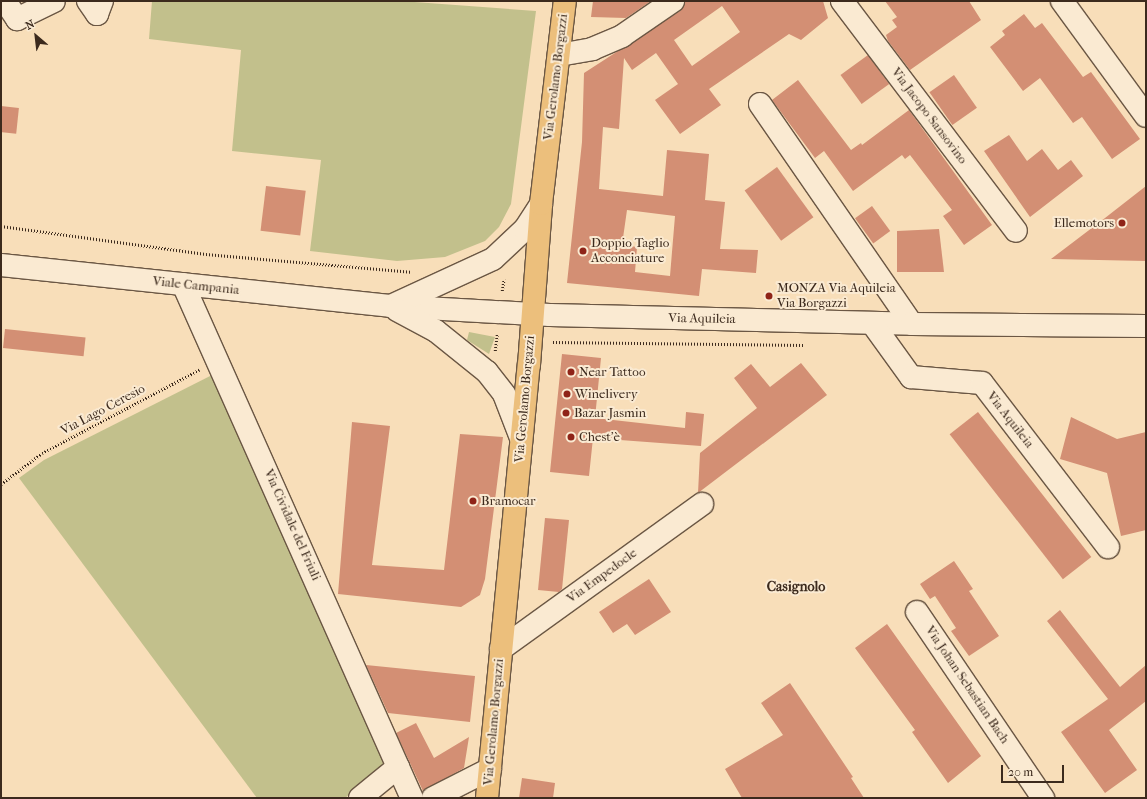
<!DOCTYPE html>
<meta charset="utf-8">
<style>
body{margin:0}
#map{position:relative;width:1147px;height:799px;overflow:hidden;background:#f8deb9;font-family:"IM FELL French Canon",serif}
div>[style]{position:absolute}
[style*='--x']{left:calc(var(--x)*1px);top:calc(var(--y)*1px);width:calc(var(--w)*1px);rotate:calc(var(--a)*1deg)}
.green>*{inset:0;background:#c2c08c}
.building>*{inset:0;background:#d38f74;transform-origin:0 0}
.path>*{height:2.5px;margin-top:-1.25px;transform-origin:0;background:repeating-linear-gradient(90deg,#3c2a1d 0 1px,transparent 0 3px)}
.roads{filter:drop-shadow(1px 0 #6b5744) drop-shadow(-1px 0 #6b5744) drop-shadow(0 1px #6b5744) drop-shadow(0 -1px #6b5744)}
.minor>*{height:22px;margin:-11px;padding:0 11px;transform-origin:11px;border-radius:11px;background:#faead2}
.major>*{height:22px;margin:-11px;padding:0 11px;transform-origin:11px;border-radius:11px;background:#ecbf7c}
.dots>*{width:11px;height:11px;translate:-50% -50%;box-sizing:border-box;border:2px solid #faead2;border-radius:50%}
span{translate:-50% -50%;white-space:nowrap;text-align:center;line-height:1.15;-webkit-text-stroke:4px #faead2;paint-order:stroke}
.street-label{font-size:13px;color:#3c2a1d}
.poi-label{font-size:13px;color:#3c2a1d}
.right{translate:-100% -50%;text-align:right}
.left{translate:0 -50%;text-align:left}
.neighbourhood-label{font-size:14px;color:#3c2a1d;font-weight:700}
.frame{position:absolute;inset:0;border:2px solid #3c2a1d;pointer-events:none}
.north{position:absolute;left:16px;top:16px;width:40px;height:40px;-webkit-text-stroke:3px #faead2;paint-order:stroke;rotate:332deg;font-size:11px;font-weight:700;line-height:16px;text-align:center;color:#3c2a1d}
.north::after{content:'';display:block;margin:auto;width:14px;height:18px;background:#3c2a1d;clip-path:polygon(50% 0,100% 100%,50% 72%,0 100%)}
.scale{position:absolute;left:1001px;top:765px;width:63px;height:18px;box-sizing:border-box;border:2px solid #3c2a1d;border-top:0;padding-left:5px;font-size:12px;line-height:14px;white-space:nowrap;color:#3c2a1d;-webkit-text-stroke:3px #faead2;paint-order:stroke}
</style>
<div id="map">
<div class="green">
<div style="clip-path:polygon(152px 1px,401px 1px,536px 11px,511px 204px,499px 227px,485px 241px,445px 257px,397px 261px,310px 251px,321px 160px,232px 151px,241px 50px,149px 39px)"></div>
<div style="clip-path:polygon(469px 332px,495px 337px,489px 354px,467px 340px)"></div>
<div style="clip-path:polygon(218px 372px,391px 761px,345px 798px,257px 798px,19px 478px,44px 460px)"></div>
</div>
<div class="building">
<div style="clip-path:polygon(593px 1px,651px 1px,626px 18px,591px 17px)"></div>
<div style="clip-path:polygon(evenodd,685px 1px,823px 1px,828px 18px,801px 40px,789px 34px,709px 89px,721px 105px,680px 134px,655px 100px,678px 84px,656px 53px,632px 70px,624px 58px,619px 129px,603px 127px,599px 189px,663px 196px,667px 150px,709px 154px,705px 200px,725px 202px,720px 249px,758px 250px,756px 273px,702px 269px,699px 296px,567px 283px,582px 142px,584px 73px,680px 11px,685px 1px,722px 6px,740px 32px,692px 66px,674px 40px,722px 6px,685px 1px,627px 210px,675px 216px,670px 276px,635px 272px,637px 247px,622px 245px,627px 210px)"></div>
<div style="clip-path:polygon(885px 1px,969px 1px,981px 20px,910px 70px,888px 41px,886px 35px,897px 27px,892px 20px,897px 17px)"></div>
<div style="clip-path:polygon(1024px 14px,1035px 28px,1042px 23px,1083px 77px,1091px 72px,1140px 139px,1112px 159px,1082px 117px,1073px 123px,1040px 78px,1023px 91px,990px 47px,1005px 35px,1002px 31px)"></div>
<div style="left:868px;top:55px;width:36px;height:34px;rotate:54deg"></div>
<div style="left:954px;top:75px;width:40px;height:30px;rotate:55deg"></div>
<div style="clip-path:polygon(798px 80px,851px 150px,861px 143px,862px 145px,909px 110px,992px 225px,964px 245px,943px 216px,952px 210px,910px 155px,905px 159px,902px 155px,853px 191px,824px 151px,815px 158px,772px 100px)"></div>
<div style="left:1px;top:106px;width:18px;height:26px;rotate:6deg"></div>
<div style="clip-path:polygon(1009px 135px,1027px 161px,1042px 149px,1058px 170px,1071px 160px,1083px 176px,1030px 217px,984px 151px)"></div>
<div style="left:777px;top:167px;width:62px;height:40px;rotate:54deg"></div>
<div style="left:266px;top:186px;width:40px;height:45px;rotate:7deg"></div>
<div style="clip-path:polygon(1146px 186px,1146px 261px,1051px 259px,1105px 218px)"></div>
<div style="left:872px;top:206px;width:31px;height:21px;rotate:54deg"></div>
<div style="clip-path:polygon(939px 229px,944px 272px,897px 272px,897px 231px)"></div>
<div style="left:5px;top:329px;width:81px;height:19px;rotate:6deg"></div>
<div style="clip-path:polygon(562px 354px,601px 358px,595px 418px,685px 428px,686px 412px,704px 414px,701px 446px,593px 438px,589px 476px,550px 472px)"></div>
<div style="clip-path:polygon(801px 363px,827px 395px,698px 493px,700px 453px,757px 408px,734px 378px,751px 364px,770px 387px)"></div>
<div style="left:978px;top:412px;width:184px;height:36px;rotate:52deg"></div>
<div style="clip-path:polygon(1071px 417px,1117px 439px,1146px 432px,1146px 530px,1121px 536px,1107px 473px,1060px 459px)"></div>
<div style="clip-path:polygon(352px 422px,390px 426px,372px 565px,444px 570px,460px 434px,503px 437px,485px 579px,480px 595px,461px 607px,338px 594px)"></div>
<div style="clip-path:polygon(545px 518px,569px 520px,562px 589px,559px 592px,538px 590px)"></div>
<div style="clip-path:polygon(954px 561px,973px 589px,969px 591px,999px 636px,969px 656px,951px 631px,956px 628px,935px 596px,930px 599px,920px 584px)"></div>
<div style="clip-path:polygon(649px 579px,671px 612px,635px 635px,627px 624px,613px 633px,599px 612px)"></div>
<div style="clip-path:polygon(1060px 610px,1120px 687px,1146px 665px,1146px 701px,1109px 730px,1137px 770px,1105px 793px,1061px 732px,1108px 699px,1047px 621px)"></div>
<div style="clip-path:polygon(887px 624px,981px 756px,948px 783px,912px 732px,915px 730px,855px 648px)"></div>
<div style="clip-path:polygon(366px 665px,475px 676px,470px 722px,388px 713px)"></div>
<div style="clip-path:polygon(790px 683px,853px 777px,851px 778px,864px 798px,742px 798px,725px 769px,783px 735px,761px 703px)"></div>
<div style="clip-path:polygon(416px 723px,434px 758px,469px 737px,464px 768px,423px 791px,396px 733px)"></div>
<div style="clip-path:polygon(522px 778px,555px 783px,553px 798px,519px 798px)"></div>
</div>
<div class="path">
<div style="--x:1;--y:226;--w:207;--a:7.8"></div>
<div style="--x:206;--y:254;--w:205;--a:5"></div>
<div style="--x:502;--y:291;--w:12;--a:-81"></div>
<div style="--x:553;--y:342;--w:251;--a:0.7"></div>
<div style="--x:495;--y:351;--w:17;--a:-83"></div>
<div style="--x:1;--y:484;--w:51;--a:-37.1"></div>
<div style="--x:42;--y:453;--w:178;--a:-27.9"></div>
</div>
<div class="roads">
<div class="minor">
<div style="--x:5;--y:1;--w:22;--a:56"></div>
<div style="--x:17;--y:19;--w:41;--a:-25.9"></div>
<div style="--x:88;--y:1;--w:16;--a:55"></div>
<div style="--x:97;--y:14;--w:14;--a:-69"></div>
<div style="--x:842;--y:1;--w:288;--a:52.9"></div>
<div style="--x:1062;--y:1;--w:142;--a:53.9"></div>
<div style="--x:559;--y:55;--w:34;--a:-10"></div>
<div style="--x:592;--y:49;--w:33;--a:-23"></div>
<div style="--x:622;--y:36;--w:62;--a:-34.5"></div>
<div style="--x:760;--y:104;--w:267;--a:55.4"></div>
<div style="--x:1;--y:265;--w:391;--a:6"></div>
<div style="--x:390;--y:306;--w:160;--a:3.2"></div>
<div style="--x:550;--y:315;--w:362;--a:1.4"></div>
<div style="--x:912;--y:324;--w:234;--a:0.5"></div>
<div style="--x:183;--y:284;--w:529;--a:66"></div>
<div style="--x:398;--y:767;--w:49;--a:140.8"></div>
<div style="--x:393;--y:305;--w:110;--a:-24.7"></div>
<div style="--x:493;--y:259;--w:44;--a:-43.2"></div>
<div style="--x:525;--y:229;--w:30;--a:-57"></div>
<div style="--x:397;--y:310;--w:44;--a:28.3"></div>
<div style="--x:436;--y:331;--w:65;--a:38.8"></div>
<div style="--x:487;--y:372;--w:28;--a:52"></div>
<div style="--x:504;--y:394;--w:47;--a:68.9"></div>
<div style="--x:872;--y:323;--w:67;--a:54.2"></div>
<div style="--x:911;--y:377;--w:71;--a:4.8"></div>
<div style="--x:982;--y:383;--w:207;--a:52.5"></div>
<div style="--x:917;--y:612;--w:225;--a:55.9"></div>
<div style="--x:501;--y:649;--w:248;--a:-35.8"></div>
<div style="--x:398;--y:767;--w:34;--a:66"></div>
<div style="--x:433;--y:798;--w:64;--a:-27"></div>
</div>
<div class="major">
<div style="--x:487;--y:798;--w:435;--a:-84.5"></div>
<div style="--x:529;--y:365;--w:161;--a:-85.7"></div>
<div style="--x:541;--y:204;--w:204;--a:-83.3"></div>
</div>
</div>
<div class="dots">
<div style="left:1122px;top:223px;background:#8f2418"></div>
<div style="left:583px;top:251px;background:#8f2418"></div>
<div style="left:769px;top:296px;background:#8f2418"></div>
<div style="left:571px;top:372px;background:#8f2418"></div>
<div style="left:567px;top:394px;background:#8f2418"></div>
<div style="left:566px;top:413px;background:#8f2418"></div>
<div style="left:571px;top:437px;background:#8f2418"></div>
<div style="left:473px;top:501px;background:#8f2418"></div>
</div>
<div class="street-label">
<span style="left:556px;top:77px;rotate:-83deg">Via Gerolamo Borgazzi</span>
<span style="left:929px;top:116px;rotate:53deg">Via Jacopo Sansovino</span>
<span style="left:196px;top:286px;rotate:6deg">Viale Campania</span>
<span style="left:702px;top:319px;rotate:1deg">Via Aquileia</span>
<span style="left:525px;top:399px;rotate:-85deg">Via Gerolamo Borgazzi</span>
<span style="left:103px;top:410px;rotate:-28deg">Via Lago Ceresio</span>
<span style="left:1010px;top:420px;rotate:52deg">Via Aquileia</span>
<span style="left:292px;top:525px;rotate:66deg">Via Cividale del Friuli</span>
<span style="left:602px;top:576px;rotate:-36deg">Via Empedocle</span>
<span style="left:967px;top:685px;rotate:56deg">Via Johan Sebastian Bach</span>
<span style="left:494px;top:722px;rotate:-85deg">Via Gerolamo Borgazzi</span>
</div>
<div class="poi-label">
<span class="right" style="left:1114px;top:223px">Ellemotors</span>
<span class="left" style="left:591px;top:251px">Doppio Taglio<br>Acconciature</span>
<span class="left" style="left:777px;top:296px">MONZA Via Aquileia<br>Via Borgazzi</span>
<span class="left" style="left:579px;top:372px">Near Tattoo</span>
<span class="left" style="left:575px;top:394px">Winelivery</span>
<span class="left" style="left:574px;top:413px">Bazar Jasmin</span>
<span class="left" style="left:579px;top:437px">Chest'è</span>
<span class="left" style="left:481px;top:501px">Bramocar</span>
</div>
<div class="neighbourhood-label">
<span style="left:796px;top:587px">Casignolo</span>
</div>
<div class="frame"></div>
<div class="north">N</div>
<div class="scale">20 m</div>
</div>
